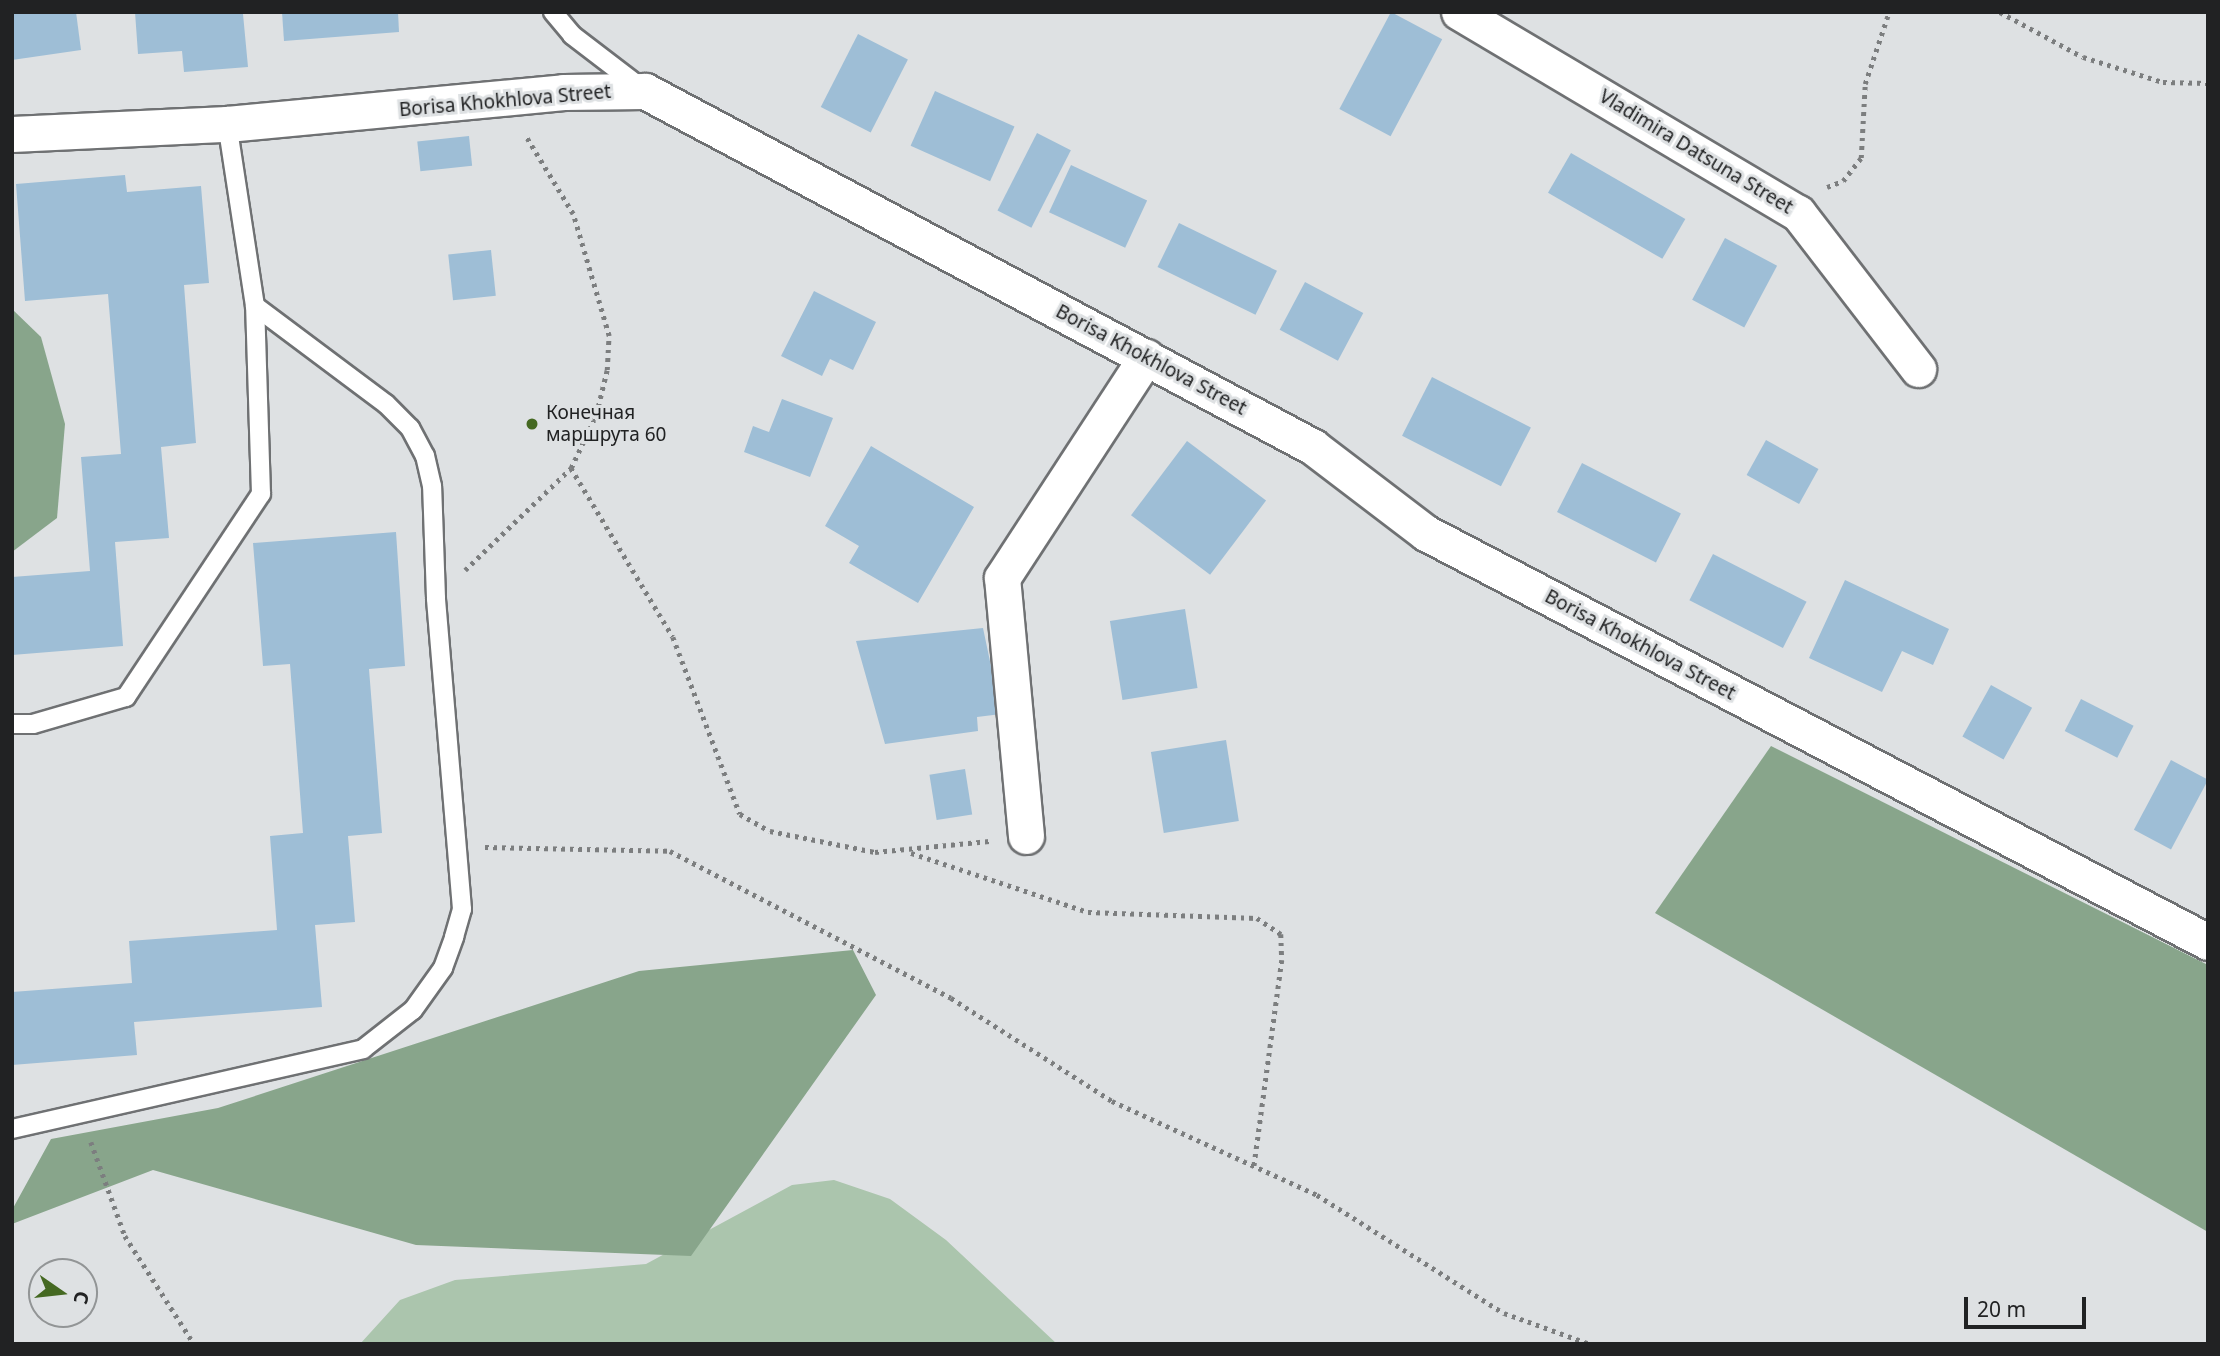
<!DOCTYPE html>
<meta charset="utf-8">
<style>
body{margin:0}
#map{position:relative;width:2220px;height:1356px;overflow:hidden;background:#dee1e3;font-family:"Noto Sans",sans-serif}
div>[style]{position:absolute}
[style*='--x']{left:calc(var(--x)*1px);top:calc(var(--y)*1px);width:calc(var(--w)*1px);rotate:calc(var(--a)*1deg)}
.green>*{inset:0;background:#abc5ad}
.forest>*{inset:0;background:#88a58b}
.building>*{inset:0;background:#9ebed6;transform-origin:0 0}
.path>*{height:4.5px;margin-top:-2.25px;transform-origin:0;background:repeating-linear-gradient(90deg,#7c7e7f 0 3.5px,transparent 0 8.5px)}
.roads{filter:drop-shadow(2px 0 #6f7173) drop-shadow(-2px 0 #6f7173) drop-shadow(0 2px #6f7173) drop-shadow(0 -2px #6f7173)}
.service>*{height:18px;margin:-9px;padding:0 9px;transform-origin:9px;border-radius:9px;background:#fff}
.minor>*{height:35px;margin:-17.5px;padding:0 17.5px;transform-origin:17.5px;border-radius:17.5px;background:#fff}
.dots>*{width:19px;height:19px;translate:-50% -50%;box-sizing:border-box;border:4px solid #dee1e3;border-radius:50%}
span{translate:-50% -50%;white-space:nowrap;text-align:center;line-height:1.15;-webkit-text-stroke:6px #dee1e3;paint-order:stroke}
.street-label{font-size:19px;color:#212223}
.poi-label{font-size:19px;color:#212223}
.left{translate:0 -50%;text-align:left}
.frame{position:absolute;inset:0;border:14px solid #212223;pointer-events:none}
.north{position:absolute;left:28px;top:1258px;width:70px;height:70px;box-sizing:border-box;background:#dee1e3;border:2px solid #929596;border-radius:50%;rotate:104deg;font-size:19px;font-weight:700;line-height:28px;text-align:center;color:#212223}
.north::after{content:'';display:block;margin:auto;width:24px;height:32px;background:#456922;clip-path:polygon(50% 0,100% 100%,50% 72%,0 100%)}
.scale{position:absolute;left:1964px;top:1297px;width:122px;height:32px;box-sizing:border-box;border:4px solid #212223;border-top:0;padding-left:9px;font-size:21px;line-height:24px;white-space:nowrap;color:#212223;-webkit-text-stroke:5px #dee1e3;paint-order:stroke}
</style>
<div id="map">
<div class="green">
<div style="clip-path:polygon(834px 1180px,890px 1199px,946px 1240px,1057px 1344px,360px 1344px,400px 1300px,455px 1280px,646px 1264px,792px 1185px)"></div>
</div>
<div class="forest">
<div style="clip-path:polygon(12px 309px,41px 337px,65px 424px,57px 518px,12px 552px)"></div>
<div style="clip-path:polygon(1771px 746px,2208px 965px,2208px 1232px,1655px 913px)"></div>
<div style="clip-path:polygon(853px 950px,876px 995px,691px 1256px,416px 1245px,153px 1170px,12px 1224px,12px 1210px,51px 1139px,218px 1108px,639px 971px)"></div>
</div>
<div class="building">
<div style="clip-path:polygon(12px 12px,76px 12px,81px 50px,12px 60px)"></div>
<div style="clip-path:polygon(135px 12px,243px 14px,248px 67px,184px 72px,182px 51px,138px 54px)"></div>
<div style="clip-path:polygon(282px 12px,398px 12px,399px 32px,284px 41px)"></div>
<div style="left:1391px;top:12px;width:58px;height:110px;rotate:28deg"></div>
<div style="left:858px;top:34px;width:56px;height:82px;rotate:27deg"></div>
<div style="left:935px;top:91px;width:87px;height:60px;rotate:24deg"></div>
<div style="left:1037px;top:133px;width:38px;height:87px;rotate:27deg"></div>
<div style="left:469px;top:136px;width:30px;height:52px;rotate:84deg"></div>
<div style="left:1571px;top:153px;width:132px;height:46px;rotate:30deg"></div>
<div style="left:1071px;top:165px;width:84px;height:52px;rotate:25deg"></div>
<div style="clip-path:polygon(125px 175px,127px 192px,201px 186px,209px 283px,184px 285px,196px 443px,161px 447px,169px 538px,115px 542px,123px 646px,12px 655px,12px 577px,90px 571px,81px 457px,121px 454px,108px 294px,25px 301px,16px 184px)"></div>
<div style="left:1179px;top:223px;width:109px;height:49px;rotate:26deg"></div>
<div style="left:1725px;top:238px;width:59px;height:70px;rotate:28deg"></div>
<div style="left:491px;top:250px;width:46px;height:43px;rotate:84deg"></div>
<div style="left:1305px;top:282px;width:66px;height:54px;rotate:28deg"></div>
<div style="clip-path:polygon(814px 291px,876px 322px,853px 370px,830px 359px,822px 376px,781px 356px)"></div>
<div style="left:1432px;top:377px;width:111px;height:66px;rotate:27deg"></div>
<div style="clip-path:polygon(782px 399px,833px 418px,810px 477px,744px 452px,753px 426px,769px 432px)"></div>
<div style="left:1766px;top:440px;width:60px;height:40px;rotate:29deg"></div>
<div style="left:1187px;top:441px;width:99px;height:93px;rotate:37deg"></div>
<div style="clip-path:polygon(871px 446px,974px 507px,918px 603px,849px 563px,859px 546px,825px 526px)"></div>
<div style="left:1582px;top:463px;width:111px;height:55px;rotate:27deg"></div>
<div style="clip-path:polygon(396px 532px,405px 666px,369px 669px,382px 833px,348px 836px,355px 922px,315px 925px,322px 1007px,134px 1022px,137px 1055px,12px 1065px,12px 992px,132px 983px,129px 941px,277px 930px,270px 836px,303px 833px,290px 664px,263px 666px,253px 543px)"></div>
<div style="left:1713px;top:554px;width:105px;height:52px;rotate:27deg"></div>
<div style="clip-path:polygon(1845px 580px,1949px 629px,1933px 665px,1902px 651px,1882px 692px,1809px 658px)"></div>
<div style="left:1185px;top:609px;width:80px;height:76px;rotate:81deg"></div>
<div style="clip-path:polygon(983px 628px,1001px 714px,977px 717px,978px 731px,885px 744px,856px 641px)"></div>
<div style="left:1991px;top:685px;width:47px;height:59px;rotate:29deg"></div>
<div style="left:2081px;top:699px;width:59px;height:36px;rotate:27deg"></div>
<div style="left:1226px;top:740px;width:82px;height:76px;rotate:81deg"></div>
<div style="left:2171px;top:760px;width:42px;height:79px;rotate:28deg"></div>
<div style="left:965px;top:769px;width:46px;height:36px;rotate:81deg"></div>
</div>
<div class="path">
<div style="--x:2000;--y:12;--w:94;--a:28.5"></div>
<div style="--x:2083;--y:57;--w:84;--a:17.4"></div>
<div style="--x:2163;--y:82;--w:45;--a:1.3"></div>
<div style="--x:1827;--y:187;--w:17;--a:-21"></div>
<div style="--x:1843;--y:181;--w:29;--a:-52"></div>
<div style="--x:1861;--y:158;--w:74;--a:-86.9"></div>
<div style="--x:1865;--y:84;--w:76;--a:-71.6"></div>
<div style="--x:571;--y:468;--w:197;--a:58.9"></div>
<div style="--x:673;--y:637;--w:189;--a:69.3"></div>
<div style="--x:740;--y:814;--w:34;--a:30"></div>
<div style="--x:770;--y:831;--w:107;--a:11.3"></div>
<div style="--x:875;--y:852;--w:115;--a:-5.5"></div>
<div style="--x:465;--y:570;--w:147;--a:-43.9"></div>
<div style="--x:571;--y:468;--w:59;--a:-64.7"></div>
<div style="--x:596;--y:415;--w:46;--a:-76.3"></div>
<div style="--x:607;--y:370;--w:34;--a:-87"></div>
<div style="--x:609;--y:336;--w:127;--a:-106.4"></div>
<div style="--x:573;--y:214;--w:92;--a:-121.3"></div>
<div style="--x:485;--y:847;--w:185;--a:1.2"></div>
<div style="--x:670;--y:851;--w:317;--a:27.6"></div>
<div style="--x:951;--y:998;--w:191;--a:32.6"></div>
<div style="--x:1112;--y:1101;--w:226;--a:24.6"></div>
<div style="--x:1317;--y:1195;--w:221;--a:32.3"></div>
<div style="--x:1504;--y:1313;--w:91;--a:19.8"></div>
<div style="--x:911;--y:853;--w:187;--a:18.4"></div>
<div style="--x:1088;--y:912;--w:169;--a:2"></div>
<div style="--x:1257;--y:918;--w:29;--a:34"></div>
<div style="--x:1281;--y:934;--w:26;--a:88"></div>
<div style="--x:1282;--y:960;--w:208;--a:97.7"></div>
<div style="--x:91;--y:1142;--w:100;--a:70.1"></div>
<div style="--x:125;--y:1236;--w:128;--a:57.4"></div>
</div>
<div class="roads">
<div class="service">
<div style="--x:553;--y:12;--w:30;--a:50"></div>
<div style="--x:572;--y:35;--w:86;--a:37.4"></div>
<div style="--x:12;--y:724;--w:21;--a:0"></div>
<div style="--x:33;--y:724;--w:97;--a:-16.2"></div>
<div style="--x:126;--y:697;--w:244;--a:-56.4"></div>
<div style="--x:261;--y:494;--w:188;--a:-91.8"></div>
<div style="--x:255;--y:306;--w:184;--a:-98.7"></div>
<div style="--x:12;--y:1129;--w:360;--a:-12.8"></div>
<div style="--x:363;--y:1049;--w:63;--a:-38"></div>
<div style="--x:413;--y:1010;--w:52;--a:-54.5"></div>
<div style="--x:443;--y:968;--w:33;--a:-70"></div>
<div style="--x:454;--y:937;--w:29;--a:-74"></div>
<div style="--x:462;--y:909;--w:312;--a:-94.8"></div>
<div style="--x:436;--y:598;--w:112;--a:-92"></div>
<div style="--x:432;--y:486;--w:31;--a:-103"></div>
<div style="--x:425;--y:456;--w:32;--a:-118"></div>
<div style="--x:410;--y:428;--w:34;--a:-135"></div>
<div style="--x:386;--y:404;--w:164;--a:-143.2"></div>
</div>
<div class="minor">
<div style="--x:1459;--y:12;--w:394;--a:30.7"></div>
<div style="--x:1798;--y:213;--w:197;--a:52.4"></div>
<div style="--x:12;--y:134;--w:215;--a:-2.7"></div>
<div style="--x:227;--y:124;--w:338;--a:-5.4"></div>
<div style="--x:563;--y:92;--w:82;--a:-0.7"></div>
<div style="--x:645;--y:91;--w:757;--a:28.05"></div>
<div style="--x:1313;--y:447;--w:142;--a:37.3"></div>
<div style="--x:1426;--y:533;--w:882;--a:27.61"></div>
<div style="--x:1026;--y:836;--w:259;--a:-95.3"></div>
<div style="--x:1002;--y:578;--w:264;--a:-56.9"></div>
</div>
</div>
<div class="dots">
<div style="left:532px;top:424px;background:#456922"></div>
</div>
<div class="street-label">
<span style="left:505px;top:101px;rotate:-5deg">Borisa Khokhlova Street</span>
<span style="left:1696px;top:152px;rotate:31deg">Vladimira Datsuna Street</span>
<span style="left:1151px;top:360px;rotate:28deg">Borisa Khokhlova Street</span>
<span style="left:1640px;top:645px;rotate:28deg">Borisa Khokhlova Street</span>
</div>
<div class="poi-label">
<span class="left" style="left:546px;top:424px">Конечная<br>маршрута 60</span>
</div>
<div class="frame"></div>
<div class="north">С</div>
<div class="scale">20 m</div>
</div>
